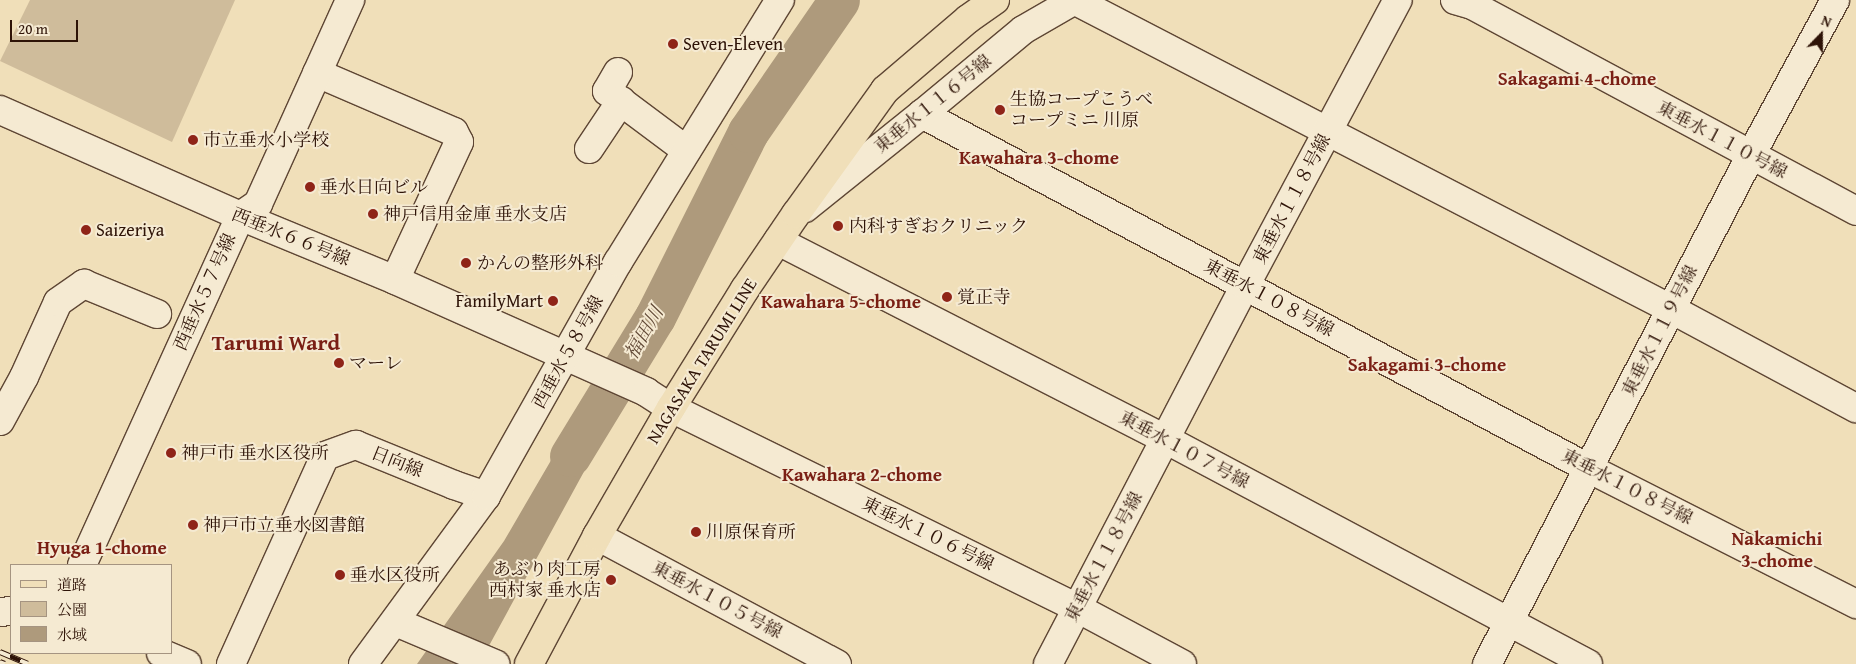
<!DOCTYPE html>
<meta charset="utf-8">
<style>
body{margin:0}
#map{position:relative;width:1856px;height:664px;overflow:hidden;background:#f0dfb9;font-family:"Gentium Book Plus","Noto Serif JP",serif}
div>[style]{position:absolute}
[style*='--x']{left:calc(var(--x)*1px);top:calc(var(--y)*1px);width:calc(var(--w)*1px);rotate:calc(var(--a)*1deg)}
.green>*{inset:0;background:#cfbc9b}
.water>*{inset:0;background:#ae9a7c}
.river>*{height:41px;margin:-20.5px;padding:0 20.5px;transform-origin:20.5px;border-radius:20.5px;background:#ae9a7c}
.roads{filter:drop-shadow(1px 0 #5e4634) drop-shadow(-1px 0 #5e4634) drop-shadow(0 1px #5e4634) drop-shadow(0 -1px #5e4634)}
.minor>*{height:28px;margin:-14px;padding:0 14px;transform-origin:14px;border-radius:14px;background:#f5ead2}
.major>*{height:28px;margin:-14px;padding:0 14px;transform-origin:14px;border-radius:14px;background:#f0dfb9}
.rail>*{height:5.5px;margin-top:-2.75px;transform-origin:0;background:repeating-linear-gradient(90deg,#f5ead2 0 11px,#2e1307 0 22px);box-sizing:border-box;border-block:1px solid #2e1307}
.dots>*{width:14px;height:14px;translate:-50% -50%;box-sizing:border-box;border:2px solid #f5ead2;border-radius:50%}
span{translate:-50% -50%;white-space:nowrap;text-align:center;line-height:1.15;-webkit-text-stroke:4px #f5ead2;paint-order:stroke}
.poi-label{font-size:18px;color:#2e1307}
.left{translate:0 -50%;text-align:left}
.right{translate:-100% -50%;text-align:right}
.street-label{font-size:18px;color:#2e1307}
.neighbourhood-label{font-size:19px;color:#7a1f14;font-weight:700}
.water-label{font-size:19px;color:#614936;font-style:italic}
.district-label{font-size:22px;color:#7a1f14;font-weight:700}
.legend{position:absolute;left:10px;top:564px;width:162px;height:90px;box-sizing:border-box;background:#f5ead2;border:1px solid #a59481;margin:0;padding:6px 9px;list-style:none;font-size:15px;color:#2e1307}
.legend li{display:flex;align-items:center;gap:10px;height:25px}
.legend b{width:25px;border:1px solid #a59481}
.north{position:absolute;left:1796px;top:10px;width:50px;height:50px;-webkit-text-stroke:4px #f5ead2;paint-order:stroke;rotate:22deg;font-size:14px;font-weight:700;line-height:20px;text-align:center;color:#2e1307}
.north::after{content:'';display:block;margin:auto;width:18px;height:22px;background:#2e1307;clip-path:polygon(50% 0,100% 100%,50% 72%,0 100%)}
.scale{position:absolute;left:10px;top:20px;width:68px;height:22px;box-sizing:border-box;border:2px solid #2e1307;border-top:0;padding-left:6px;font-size:15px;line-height:18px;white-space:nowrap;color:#2e1307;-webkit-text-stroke:4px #f5ead2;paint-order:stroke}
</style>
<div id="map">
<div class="green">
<div style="clip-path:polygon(30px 0,235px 0,172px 142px,0 61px)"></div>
</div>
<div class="water">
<div style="clip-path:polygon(585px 402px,616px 413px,479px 664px,417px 664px,504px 541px)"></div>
</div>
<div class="river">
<div style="--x:570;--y:456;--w:163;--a:-58.6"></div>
<div style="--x:655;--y:317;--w:207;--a:-63.3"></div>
<div style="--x:748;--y:132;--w:160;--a:-55.4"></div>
</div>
<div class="roads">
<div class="minor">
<div style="--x:1074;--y:0;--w:672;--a:27.37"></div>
<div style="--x:1671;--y:309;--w:210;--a:28.2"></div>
<div style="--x:1455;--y:0;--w:18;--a:16"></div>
<div style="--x:1472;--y:5;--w:436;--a:28.2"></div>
<div style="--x:618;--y:72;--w:22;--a:120"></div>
<div style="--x:607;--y:91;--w:99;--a:36.8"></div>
<div style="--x:317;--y:73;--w:149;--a:23.3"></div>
<div style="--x:454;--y:132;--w:11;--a:63"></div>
<div style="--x:459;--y:142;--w:152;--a:114.9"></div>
<div style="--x:0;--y:110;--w:262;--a:23.8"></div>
<div style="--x:240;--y:216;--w:168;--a:22.4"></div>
<div style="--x:395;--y:280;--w:275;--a:24"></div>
<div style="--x:646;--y:392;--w:30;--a:33"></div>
<div style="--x:671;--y:408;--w:453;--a:26.2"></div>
<div style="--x:1077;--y:608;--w:119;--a:28.1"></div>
<div style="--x:922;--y:114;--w:754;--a:27.99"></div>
<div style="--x:1588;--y:468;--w:301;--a:26.9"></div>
<div style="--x:589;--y:149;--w:58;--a:-56.3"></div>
<div style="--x:805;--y:208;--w:150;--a:-38.8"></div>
<div style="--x:922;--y:114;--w:131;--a:-39.7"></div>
<div style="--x:1023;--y:30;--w:60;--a:-30"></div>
<div style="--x:778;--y:241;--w:435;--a:27.1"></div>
<div style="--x:1165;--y:439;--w:479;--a:28"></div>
<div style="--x:0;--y:421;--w:50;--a:-61.4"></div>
<div style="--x:24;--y:377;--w:82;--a:-65.6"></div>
<div style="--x:58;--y:302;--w:32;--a:-35"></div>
<div style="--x:84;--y:284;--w:79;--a:22.3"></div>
<div style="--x:597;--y:536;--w:272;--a:28.1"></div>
<div style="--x:82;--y:565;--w:383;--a:-65.6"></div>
<div style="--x:240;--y:216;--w:22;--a:-34"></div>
<div style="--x:258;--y:204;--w:224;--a:-65.7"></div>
<div style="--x:0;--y:612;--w:11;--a:-5"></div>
<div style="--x:396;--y:622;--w:108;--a:23"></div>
<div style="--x:161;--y:653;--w:28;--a:23"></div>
<div style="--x:231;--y:664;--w:228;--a:-65.7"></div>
<div style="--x:325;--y:456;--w:33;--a:-20"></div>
<div style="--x:356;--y:445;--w:106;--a:22.2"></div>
<div style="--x:454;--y:485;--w:34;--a:19"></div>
<div style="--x:363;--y:664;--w:208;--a:-53.8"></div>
<div style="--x:486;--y:496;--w:269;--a:-60.6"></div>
<div style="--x:618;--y:262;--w:308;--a:-58.3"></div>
<div style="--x:1048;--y:664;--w:426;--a:-62.5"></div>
<div style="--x:1245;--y:286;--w:324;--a:-61.9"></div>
<div style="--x:1487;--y:664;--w:573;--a:-62.59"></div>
<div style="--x:1751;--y:155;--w:176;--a:-61.5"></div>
</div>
<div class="major">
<div style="--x:529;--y:664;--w:145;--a:-62"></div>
<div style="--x:597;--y:536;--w:148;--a:-60"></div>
<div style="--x:671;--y:408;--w:140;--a:-58.1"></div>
<div style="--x:745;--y:289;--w:91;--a:-55.8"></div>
<div style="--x:796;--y:214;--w:153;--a:-54.3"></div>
<div style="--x:885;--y:90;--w:109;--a:-40.5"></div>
<div style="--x:968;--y:19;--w:33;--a:-35"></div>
</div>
</div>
<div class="rail">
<div style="--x:0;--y:652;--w:30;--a:23"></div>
<div style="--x:0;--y:662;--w:5;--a:22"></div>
</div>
<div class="dots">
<div style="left:673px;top:44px;background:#8f2418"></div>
<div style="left:1000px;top:110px;background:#8f2418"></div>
<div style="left:193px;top:140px;background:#8f2418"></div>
<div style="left:310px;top:187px;background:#8f2418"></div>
<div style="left:373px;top:214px;background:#8f2418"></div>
<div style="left:838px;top:226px;background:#8f2418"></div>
<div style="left:86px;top:230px;background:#8f2418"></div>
<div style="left:466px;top:263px;background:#8f2418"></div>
<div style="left:947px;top:297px;background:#8f2418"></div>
<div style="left:553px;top:301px;background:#8f2418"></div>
<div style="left:339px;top:363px;background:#8f2418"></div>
<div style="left:171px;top:453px;background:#8f2418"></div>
<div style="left:193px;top:525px;background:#8f2418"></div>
<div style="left:696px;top:532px;background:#8f2418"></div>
<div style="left:340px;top:575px;background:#8f2418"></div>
<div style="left:611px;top:580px;background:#8f2418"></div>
</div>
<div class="poi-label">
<span class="left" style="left:683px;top:44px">Seven-Eleven</span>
<span class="left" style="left:1010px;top:110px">生協コープこうべ<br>コープミニ 川原</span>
<span class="left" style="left:203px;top:140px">市立垂水小学校</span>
<span class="left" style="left:320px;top:187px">垂水日向ビル</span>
<span class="left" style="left:383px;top:214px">神戸信用金庫 垂水支店</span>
<span class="left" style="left:849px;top:226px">内科すぎおクリニック</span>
<span class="left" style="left:96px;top:230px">Saizeriya</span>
<span class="left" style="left:477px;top:263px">かんの整形外科</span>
<span class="left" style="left:957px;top:297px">覚正寺</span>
<span class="right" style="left:543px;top:301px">FamilyMart</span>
<span class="left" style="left:349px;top:363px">マーレ</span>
<span class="left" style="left:181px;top:453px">神戸市 垂水区役所</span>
<span class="left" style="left:203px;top:525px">神戸市立垂水図書館</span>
<span class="left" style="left:706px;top:532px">川原保育所</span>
<span class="right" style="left:601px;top:580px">あぶり肉工房<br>西村家 垂水店</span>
<span class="left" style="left:350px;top:575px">垂水区役所</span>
</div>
<div class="street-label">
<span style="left:933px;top:104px;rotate:-39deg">東垂水１１６号線</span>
<span style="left:1722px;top:140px;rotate:28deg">東垂水１１０号線</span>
<span style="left:1292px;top:199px;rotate:-62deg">東垂水１１８号線</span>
<span style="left:291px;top:237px;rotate:22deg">西垂水６６号線</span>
<span style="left:205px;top:292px;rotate:-66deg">西垂水５７号線</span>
<span style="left:1269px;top:298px;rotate:28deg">東垂水１０８号線</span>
<span style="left:1660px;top:331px;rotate:-63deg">東垂水１１９号線</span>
<span style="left:568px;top:352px;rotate:-61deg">西垂水５８号線</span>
<span style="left:702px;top:361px;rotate:-58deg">NAGASAKA TARUMI LINE</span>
<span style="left:1184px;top:450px;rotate:28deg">東垂水１０７号線</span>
<span style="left:397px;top:462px;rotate:22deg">日向線</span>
<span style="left:1627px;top:487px;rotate:27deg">東垂水１０８号線</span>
<span style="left:928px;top:534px;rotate:26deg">東垂水１０６号線</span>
<span style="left:1104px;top:557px;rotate:-62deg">東垂水１１８号線</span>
<span style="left:717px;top:600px;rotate:28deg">東垂水１０５号線</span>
</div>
<div class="neighbourhood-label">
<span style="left:1577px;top:79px">Sakagami 4-chome</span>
<span style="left:1039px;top:158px">Kawahara 3-chome</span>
<span style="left:841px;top:302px">Kawahara 5-chome</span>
<span style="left:1427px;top:365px">Sakagami 3-chome</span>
<span style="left:862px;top:475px">Kawahara 2-chome</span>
<span style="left:1777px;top:550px">Nakamichi<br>3-chome</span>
<span style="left:102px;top:548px">Hyuga 1-chome</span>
</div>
<div class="water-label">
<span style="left:644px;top:333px;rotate:-60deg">福田川</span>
</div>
<div class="district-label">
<span style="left:276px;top:343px">Tarumi Ward</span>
</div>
<ul class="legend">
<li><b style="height:6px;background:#f0dfb9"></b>道路</li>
<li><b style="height:14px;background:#cfbc9b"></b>公園</li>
<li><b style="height:14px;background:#ae9a7c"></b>水域</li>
</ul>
<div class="north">N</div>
<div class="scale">20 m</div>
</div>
